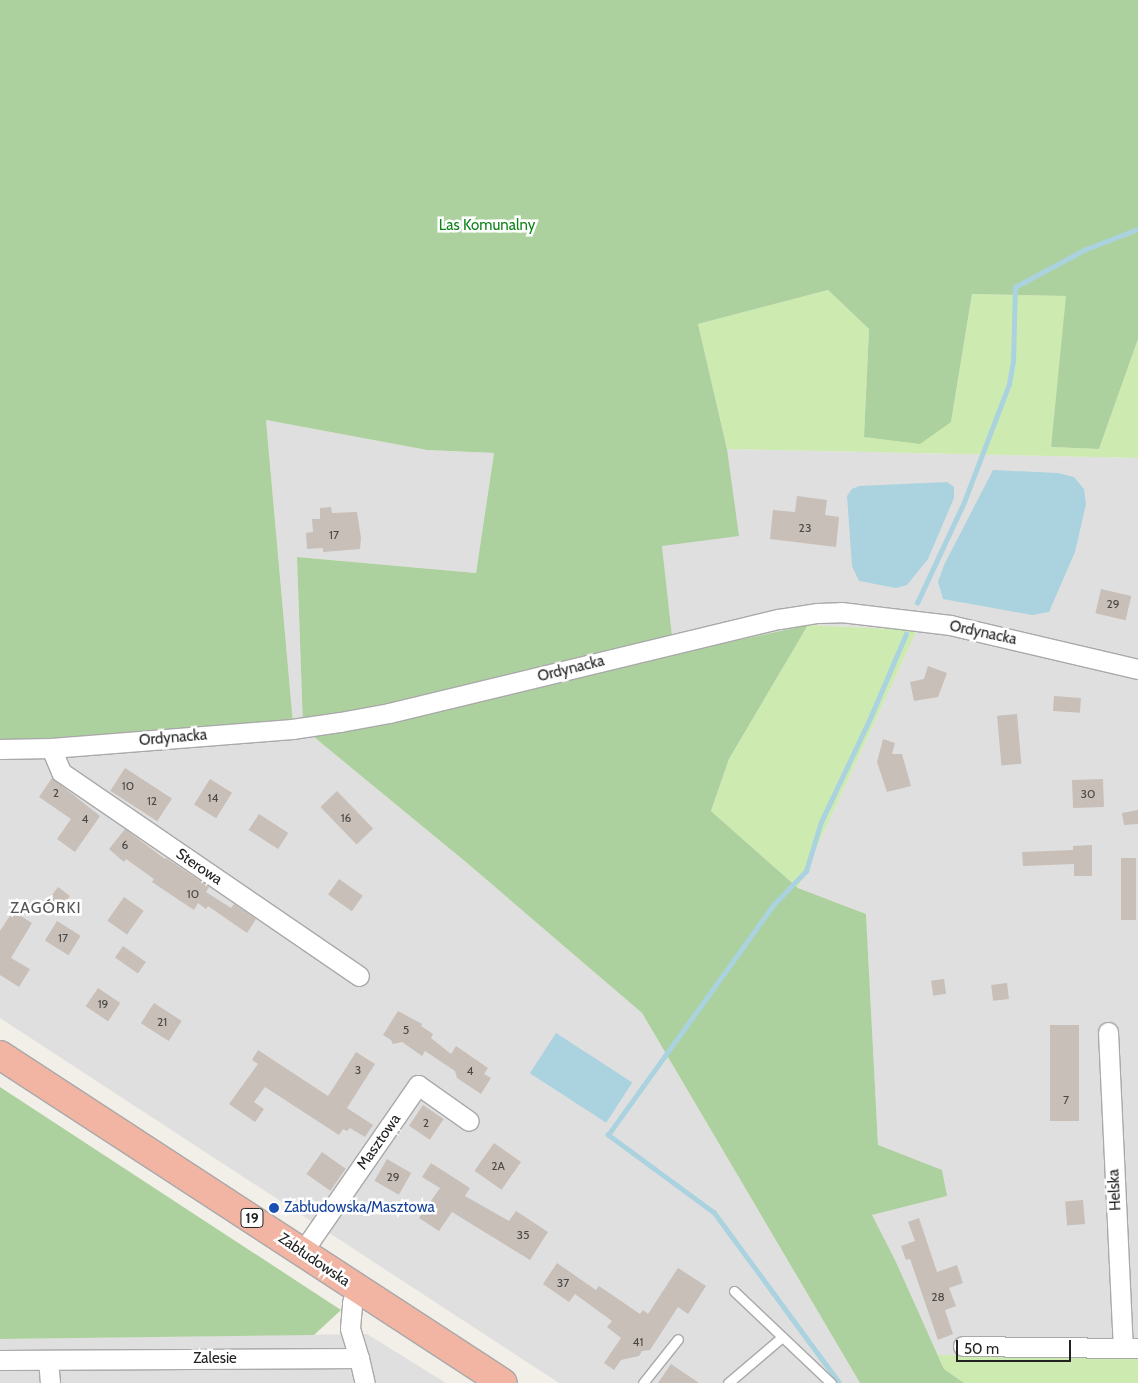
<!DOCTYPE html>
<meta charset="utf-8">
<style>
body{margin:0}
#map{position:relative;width:1138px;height:1383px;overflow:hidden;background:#f2efe9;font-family:Cabin,sans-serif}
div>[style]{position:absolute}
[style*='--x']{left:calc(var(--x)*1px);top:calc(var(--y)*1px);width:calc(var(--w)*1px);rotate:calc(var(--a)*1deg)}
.residential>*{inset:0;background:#e0dfdf}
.grass>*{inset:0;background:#cdebb0}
.forest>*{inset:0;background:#add19e}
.water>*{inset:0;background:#aad3df;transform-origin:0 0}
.stream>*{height:4.5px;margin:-2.25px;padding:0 2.25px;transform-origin:2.25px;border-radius:2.25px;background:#aad3df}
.building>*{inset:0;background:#c7bfb8;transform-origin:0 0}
.roads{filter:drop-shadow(1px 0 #a9a9a9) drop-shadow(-1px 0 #a9a9a9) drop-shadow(0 1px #a9a9a9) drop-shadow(0 -1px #a9a9a9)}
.service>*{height:9px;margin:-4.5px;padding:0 4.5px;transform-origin:4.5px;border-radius:4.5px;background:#fff}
.minor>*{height:19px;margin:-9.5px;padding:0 9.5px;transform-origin:9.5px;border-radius:9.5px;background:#fff}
.trunk>*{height:28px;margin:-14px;padding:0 14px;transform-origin:14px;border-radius:14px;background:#f2b4a3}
.dots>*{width:14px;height:14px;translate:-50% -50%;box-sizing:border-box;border:2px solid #fff;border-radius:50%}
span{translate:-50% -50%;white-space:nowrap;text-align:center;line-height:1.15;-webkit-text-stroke:5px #fff;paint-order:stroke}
.number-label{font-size:12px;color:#4b4948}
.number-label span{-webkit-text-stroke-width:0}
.shield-label span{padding:1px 4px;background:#fff;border:1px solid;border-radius:4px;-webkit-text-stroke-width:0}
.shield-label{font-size:14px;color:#222;font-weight:700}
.park-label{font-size:15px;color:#0c8416}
.street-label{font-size:15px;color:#222}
.transit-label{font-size:15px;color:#164399}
.left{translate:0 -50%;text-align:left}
.neighbourhood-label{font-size:16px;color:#555;letter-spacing:1px}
.scale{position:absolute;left:956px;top:1340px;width:115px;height:22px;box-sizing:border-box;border:2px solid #222;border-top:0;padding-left:6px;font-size:15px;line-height:18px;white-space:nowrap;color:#222;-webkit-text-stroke:4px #fff;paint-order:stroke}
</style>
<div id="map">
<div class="residential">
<div style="clip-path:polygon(266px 420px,427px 450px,494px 453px,476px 573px,297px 557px,303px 728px,467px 863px,642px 1013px,860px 1383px,559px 1383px,0 1018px,0 742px,293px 722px)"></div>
<div style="clip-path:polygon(727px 449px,1138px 458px,1138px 1357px,938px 1355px,872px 1215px,946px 1196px,878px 1146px,866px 914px,798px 888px,917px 630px,808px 625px,674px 655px,662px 546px)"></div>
<div style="clip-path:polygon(367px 1334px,446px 1383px,0 1383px,0 1339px)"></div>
</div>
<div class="grass">
<div style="clip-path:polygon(828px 290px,869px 329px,864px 437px,951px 422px,972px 294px,1067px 296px,1051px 447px,1099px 449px,1138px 339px,1138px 458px,727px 449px,698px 324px)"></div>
<div style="clip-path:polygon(808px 625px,917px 630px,798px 888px,711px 811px,729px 759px)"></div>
<div style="clip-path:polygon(938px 1355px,1138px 1357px,1138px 1383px,964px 1383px,944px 1369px)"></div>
</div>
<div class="forest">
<div style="clip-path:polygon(0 0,1138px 0,1138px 339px,1099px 449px,1051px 447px,1066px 296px,972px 294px,951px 422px,920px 444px,864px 437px,869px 329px,828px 290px,698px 324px,727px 449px,739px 536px,662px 546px,674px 654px,808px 625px,729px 759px,711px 811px,798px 888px,866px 914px,878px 1145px,942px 1170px,947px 1196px,872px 1215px,895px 1260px,944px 1369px,964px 1383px,860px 1383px,642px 1013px,467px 863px,303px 728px,297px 557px,476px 573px,494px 453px,427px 450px,266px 420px,293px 723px,54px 739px,0 739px)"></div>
<div style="clip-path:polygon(0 1087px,341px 1310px,314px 1335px,0 1339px)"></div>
</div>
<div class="water">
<div style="clip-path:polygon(993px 470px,1058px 473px,1074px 477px,1084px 489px,1086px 504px,1075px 552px,1049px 612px,1032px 615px,943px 599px,938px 582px,944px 565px)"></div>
<div style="clip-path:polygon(947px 482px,954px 487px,954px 498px,928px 559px,907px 585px,896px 588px,859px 581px,852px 566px,847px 496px,852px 489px,859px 486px)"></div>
<div style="left:556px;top:1033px;width:91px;height:48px;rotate:33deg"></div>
</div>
<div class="stream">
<div style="--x:917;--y:603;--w:111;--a:-65"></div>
<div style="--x:964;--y:502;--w:126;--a:-69.1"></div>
<div style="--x:1009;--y:384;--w:22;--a:-80"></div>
<div style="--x:1013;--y:362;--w:75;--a:-88.5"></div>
<div style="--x:1015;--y:287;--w:81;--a:-28.2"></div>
<div style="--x:1086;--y:249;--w:56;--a:-21"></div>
<div style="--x:839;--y:1383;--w:211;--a:-126.3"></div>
<div style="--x:714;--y:1213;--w:132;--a:-143.7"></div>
<div style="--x:608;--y:1135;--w:286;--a:-54.3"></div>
<div style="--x:775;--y:903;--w:45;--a:-45.9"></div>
<div style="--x:806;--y:871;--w:51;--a:-73"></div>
<div style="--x:821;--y:822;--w:117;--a:-64.7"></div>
<div style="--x:871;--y:716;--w:89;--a:-66.9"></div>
</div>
<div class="building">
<div style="clip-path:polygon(797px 496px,827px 500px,825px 515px,839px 517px,836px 547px,770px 539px,773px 510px,795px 512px)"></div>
<div style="clip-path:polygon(331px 507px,332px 513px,357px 512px,361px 538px,360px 549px,323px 552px,323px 548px,307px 549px,306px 533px,313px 532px,312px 519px,320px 519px,320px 508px)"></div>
<div style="left:1101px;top:589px;width:31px;height:25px;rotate:13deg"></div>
<div style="clip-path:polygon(928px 666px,947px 673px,938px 697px,914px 701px,910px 682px,924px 679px)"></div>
<div style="left:1054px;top:696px;width:27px;height:15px;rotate:4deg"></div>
<div style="left:1017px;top:714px;width:50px;height:20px;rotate:85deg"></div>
<div style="clip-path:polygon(883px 739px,895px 743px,892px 754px,902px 754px,911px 786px,887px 792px,877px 762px)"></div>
<div style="left:125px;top:768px;width:56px;height:27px;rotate:33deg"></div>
<div style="clip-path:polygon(52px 778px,100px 816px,75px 852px,57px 839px,71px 819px,39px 797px)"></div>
<div style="left:210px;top:779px;width:26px;height:30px;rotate:32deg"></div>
<div style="left:1103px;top:779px;width:28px;height:31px;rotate:88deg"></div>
<div style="left:337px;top:791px;width:52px;height:23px;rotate:46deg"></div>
<div style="clip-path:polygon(1138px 810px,1138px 824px,1124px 825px,1122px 813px)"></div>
<div style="left:259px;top:814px;width:35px;height:19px;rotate:33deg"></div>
<div style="clip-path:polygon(125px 829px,165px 859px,166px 858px,209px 887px,206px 892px,231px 908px,234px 904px,256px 919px,247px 933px,208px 906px,206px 909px,198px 903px,194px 910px,152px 882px,154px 879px,126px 859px,124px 862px,109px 849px)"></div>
<div style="clip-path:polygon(1092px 845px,1092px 876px,1074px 876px,1074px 864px,1023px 866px,1022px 852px,1073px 850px,1073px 846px)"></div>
<div style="left:1121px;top:858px;width:15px;height:62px"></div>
<div style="left:339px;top:879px;width:29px;height:19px;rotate:35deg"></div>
<div style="left:58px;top:887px;width:15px;height:19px;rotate:37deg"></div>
<div style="left:124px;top:897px;width:24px;height:29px;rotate:35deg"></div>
<div style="clip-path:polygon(13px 911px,32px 923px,11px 958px,30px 969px,19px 987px,0 975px,0 931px)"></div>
<div style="left:57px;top:921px;width:28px;height:23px;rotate:32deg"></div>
<div style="left:123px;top:946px;width:28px;height:14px;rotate:35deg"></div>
<div style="left:944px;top:979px;width:15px;height:13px;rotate:82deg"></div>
<div style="left:1007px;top:983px;width:16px;height:16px;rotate:83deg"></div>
<div style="left:98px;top:988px;width:27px;height:22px;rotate:34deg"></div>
<div style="left:154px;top:1003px;width:33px;height:24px;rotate:33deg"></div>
<div style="clip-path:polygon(398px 1011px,422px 1024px,421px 1026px,433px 1034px,431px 1038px,451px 1054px,456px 1046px,488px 1068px,484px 1074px,491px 1078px,481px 1094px,457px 1078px,455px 1071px,425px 1051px,422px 1056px,402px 1042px,393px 1044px,391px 1040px,383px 1035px)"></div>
<div style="left:1050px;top:1025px;width:29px;height:96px"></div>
<div style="clip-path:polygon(258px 1050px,328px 1096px,356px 1052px,375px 1064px,347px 1108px,373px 1125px,365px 1137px,350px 1128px,347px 1131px,343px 1129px,339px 1135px,265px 1087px,254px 1102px,264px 1109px,255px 1122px,229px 1104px,258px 1064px,252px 1060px)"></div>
<div style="left:423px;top:1105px;width:25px;height:25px;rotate:34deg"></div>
<div style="left:494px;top:1143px;width:33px;height:34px;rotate:35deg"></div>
<div style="left:322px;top:1152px;width:29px;height:27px;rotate:35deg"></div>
<div style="left:387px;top:1159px;width:28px;height:25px;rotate:30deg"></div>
<div style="clip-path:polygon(431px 1163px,470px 1188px,465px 1196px,509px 1221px,516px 1211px,548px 1232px,530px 1260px,452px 1212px,439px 1231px,419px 1218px,440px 1188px,422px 1177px)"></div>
<div style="left:1083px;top:1200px;width:24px;height:18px;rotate:85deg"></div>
<div style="clip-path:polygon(919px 1218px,937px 1272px,957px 1265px,963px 1283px,949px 1288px,956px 1306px,945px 1310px,953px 1334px,938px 1340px,910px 1259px,906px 1260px,901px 1246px,915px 1241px,908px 1222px)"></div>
<div style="clip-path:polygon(557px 1263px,596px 1290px,599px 1286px,640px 1314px,643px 1310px,648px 1314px,678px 1268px,706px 1286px,688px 1314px,678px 1307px,650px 1350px,642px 1351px,639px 1356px,621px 1360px,614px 1370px,604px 1363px,621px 1338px,607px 1327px,612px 1321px,575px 1294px,569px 1302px,543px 1284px)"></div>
<div style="clip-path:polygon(671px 1364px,699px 1383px,658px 1383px)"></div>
</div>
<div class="roads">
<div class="service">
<div style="--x:734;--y:1291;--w:134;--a:43.5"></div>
<div style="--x:643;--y:1383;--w:56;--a:-51.5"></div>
<div style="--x:728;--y:1383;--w:71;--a:-40.4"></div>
</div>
<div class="minor">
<div style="--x:51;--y:748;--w:26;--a:67"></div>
<div style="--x:61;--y:772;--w:361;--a:34.4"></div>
<div style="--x:0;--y:749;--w:51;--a:-1.1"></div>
<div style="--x:51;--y:748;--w:242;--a:-4.5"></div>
<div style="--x:292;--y:729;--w:49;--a:-8.3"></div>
<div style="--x:340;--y:722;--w:50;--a:-10.4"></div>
<div style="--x:389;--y:713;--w:401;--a:-13.6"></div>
<div style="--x:779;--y:619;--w:39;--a:-9"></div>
<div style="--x:818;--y:613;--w:23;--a:-2"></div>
<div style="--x:841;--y:612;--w:110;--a:6.8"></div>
<div style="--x:950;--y:625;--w:193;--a:13.2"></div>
<div style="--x:1108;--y:1032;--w:316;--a:87.3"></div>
<div style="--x:303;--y:1251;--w:202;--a:-55.3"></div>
<div style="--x:418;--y:1085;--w:62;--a:35.2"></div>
<div style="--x:963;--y:1346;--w:175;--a:0.7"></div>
<div style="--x:359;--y:1358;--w:26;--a:77"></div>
<div style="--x:0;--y:1360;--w:359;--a:-0.3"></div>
<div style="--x:359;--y:1358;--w:31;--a:-107"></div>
<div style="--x:350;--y:1328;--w:25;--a:-85"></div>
<div style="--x:352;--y:1303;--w:16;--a:-75"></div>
<div style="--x:48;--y:1360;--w:23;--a:85"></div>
</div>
<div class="trunk">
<div style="--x:0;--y:1055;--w:600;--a:33.11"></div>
</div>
</div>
<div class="dots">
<div style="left:274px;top:1208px;background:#1a4fb4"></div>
</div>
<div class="number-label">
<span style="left:805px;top:528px">23</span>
<span style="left:334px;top:535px">17</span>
<span style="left:1113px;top:604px">29</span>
<span style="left:128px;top:786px">10</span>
<span style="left:56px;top:793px">2</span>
<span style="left:1088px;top:794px">30</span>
<span style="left:213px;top:798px">14</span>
<span style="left:152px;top:801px">12</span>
<span style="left:346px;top:818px">16</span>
<span style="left:85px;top:819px">4</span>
<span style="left:125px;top:845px">6</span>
<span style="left:193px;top:894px">10</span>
<span style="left:63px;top:938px">17</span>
<span style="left:103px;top:1004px">19</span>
<span style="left:162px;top:1022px">21</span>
<span style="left:406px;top:1030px">5</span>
<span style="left:358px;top:1070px">3</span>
<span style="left:470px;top:1071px">4</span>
<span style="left:1066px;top:1100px">7</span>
<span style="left:426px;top:1123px">2</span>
<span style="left:498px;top:1166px">2A</span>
<span style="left:393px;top:1177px">29</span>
<span style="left:523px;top:1235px">35</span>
<span style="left:563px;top:1283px">37</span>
<span style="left:938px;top:1297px">28</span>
<span style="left:638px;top:1342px">41</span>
</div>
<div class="shield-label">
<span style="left:252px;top:1218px">19</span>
</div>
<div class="park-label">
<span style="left:487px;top:226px">Las Komunalny</span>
</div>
<div class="street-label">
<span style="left:983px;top:633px;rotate:12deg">Ordynacka</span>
<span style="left:571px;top:669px;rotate:-14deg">Ordynacka</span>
<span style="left:173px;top:738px;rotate:-5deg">Ordynacka</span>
<span style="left:199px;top:867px;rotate:34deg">Sterowa</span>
<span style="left:379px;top:1142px;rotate:-55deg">Masztowa</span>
<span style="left:1115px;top:1190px;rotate:-93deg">Helska</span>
<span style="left:314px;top:1260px;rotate:34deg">Zabłudowska</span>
<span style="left:215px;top:1359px">Zalesie</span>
</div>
<div class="transit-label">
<span class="left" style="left:284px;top:1208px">Zabłudowska/Masztowa</span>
</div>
<div class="neighbourhood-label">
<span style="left:46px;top:908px">ZAGÓRKI</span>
</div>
<div class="scale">50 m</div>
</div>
